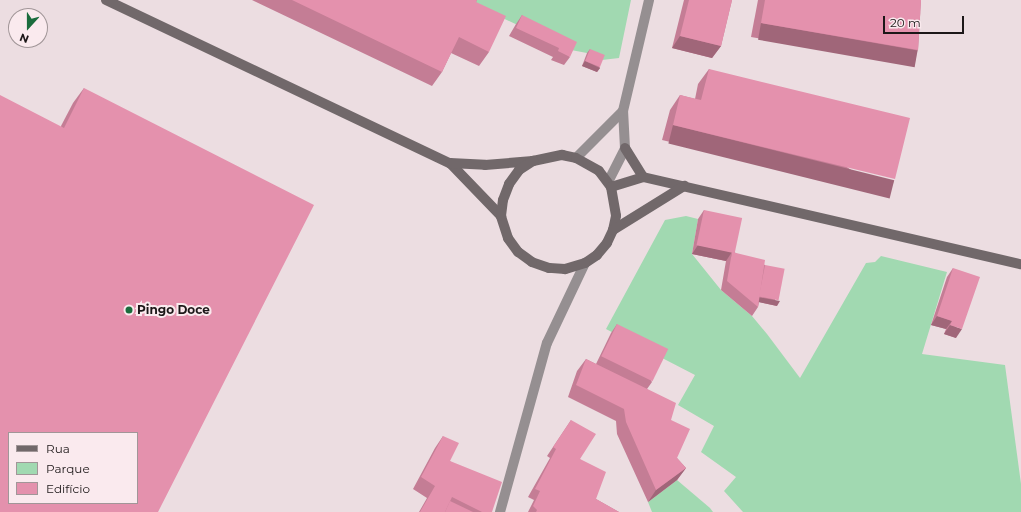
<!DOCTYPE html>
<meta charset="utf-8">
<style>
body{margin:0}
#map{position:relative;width:1021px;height:512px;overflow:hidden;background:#ecdde1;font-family:Montserrat,sans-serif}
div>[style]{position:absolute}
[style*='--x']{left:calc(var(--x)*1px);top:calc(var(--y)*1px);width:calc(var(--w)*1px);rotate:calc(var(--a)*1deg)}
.green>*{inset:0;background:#a1d9b1}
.street>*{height:10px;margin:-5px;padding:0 5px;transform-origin:5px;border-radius:5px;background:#958f91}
.secondary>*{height:10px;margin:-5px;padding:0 5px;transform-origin:5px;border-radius:5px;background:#71686a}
.wall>*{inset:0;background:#c47d95}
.shaded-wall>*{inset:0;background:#a06679;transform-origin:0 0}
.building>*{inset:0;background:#e491ad;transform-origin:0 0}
.dots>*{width:11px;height:11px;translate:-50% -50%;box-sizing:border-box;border:2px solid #faeaee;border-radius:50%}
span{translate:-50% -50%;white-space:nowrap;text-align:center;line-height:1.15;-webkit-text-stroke:4px #faeaee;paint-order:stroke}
.poi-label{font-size:12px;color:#1c1718;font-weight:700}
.left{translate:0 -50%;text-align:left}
.legend{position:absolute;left:8px;top:432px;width:130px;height:72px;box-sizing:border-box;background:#faeaee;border:1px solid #a19698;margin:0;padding:5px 7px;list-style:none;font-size:12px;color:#1c1718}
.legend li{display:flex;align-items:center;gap:8px;height:20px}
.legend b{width:20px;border:1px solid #a19698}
.north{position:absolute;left:8px;top:8px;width:40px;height:40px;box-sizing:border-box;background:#faeaee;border:1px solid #a19698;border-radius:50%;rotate:201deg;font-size:11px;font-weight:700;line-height:16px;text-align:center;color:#1c1718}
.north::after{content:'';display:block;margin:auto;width:14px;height:18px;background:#1b6c3d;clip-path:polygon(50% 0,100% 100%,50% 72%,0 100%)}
.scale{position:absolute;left:883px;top:16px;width:81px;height:18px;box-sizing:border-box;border:2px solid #1c1718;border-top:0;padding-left:5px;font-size:12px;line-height:14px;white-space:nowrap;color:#1c1718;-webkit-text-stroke:3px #faeaee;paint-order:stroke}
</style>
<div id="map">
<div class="green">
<div style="clip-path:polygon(464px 0,631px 0,619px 58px,602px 60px,587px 53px,571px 50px)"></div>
<div style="clip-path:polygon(686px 216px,698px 219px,692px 254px,721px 290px,752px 316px,767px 334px,800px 378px,866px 263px,875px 262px,881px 256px,947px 272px,922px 354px,1005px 365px,1021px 484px,1021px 512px,743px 512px,724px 491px,736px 477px,701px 452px,714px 426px,678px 405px,695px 375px,606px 329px,665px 220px)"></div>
<div style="clip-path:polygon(677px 480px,710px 508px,713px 512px,652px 512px,648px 502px)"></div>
</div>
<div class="street">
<div style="--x:576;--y:158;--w:66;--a:-45"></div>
<div style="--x:608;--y:182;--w:38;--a:-63"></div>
<div style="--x:625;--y:148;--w:37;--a:-93"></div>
<div style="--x:623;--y:111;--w:114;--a:-76.8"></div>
<div style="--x:500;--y:512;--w:175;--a:-74.5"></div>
<div style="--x:547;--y:343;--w:89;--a:-64.6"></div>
</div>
<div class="secondary">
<div style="--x:106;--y:0;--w:381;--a:25.4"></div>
<div style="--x:450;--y:163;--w:74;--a:46.1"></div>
<div style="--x:625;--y:148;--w:34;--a:58"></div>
<div style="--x:450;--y:163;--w:35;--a:3"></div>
<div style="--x:485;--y:165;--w:48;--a:-4.8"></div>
<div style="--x:533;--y:161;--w:30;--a:-12"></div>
<div style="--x:562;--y:155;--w:14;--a:12"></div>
<div style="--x:576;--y:158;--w:26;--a:29"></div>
<div style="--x:599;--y:171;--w:20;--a:53"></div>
<div style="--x:611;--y:187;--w:29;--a:80"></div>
<div style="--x:616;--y:216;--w:14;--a:102"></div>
<div style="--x:613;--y:230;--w:14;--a:115"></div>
<div style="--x:607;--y:243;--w:16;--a:130"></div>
<div style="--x:597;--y:255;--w:14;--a:146"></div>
<div style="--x:585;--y:263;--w:21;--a:163"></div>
<div style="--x:565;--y:269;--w:16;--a:-176"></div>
<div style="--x:549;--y:268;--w:18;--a:-161"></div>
<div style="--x:532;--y:262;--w:17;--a:-144"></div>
<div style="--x:518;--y:252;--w:17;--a:-126"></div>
<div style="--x:508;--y:238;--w:23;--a:-108"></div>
<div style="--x:501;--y:216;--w:16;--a:-83"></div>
<div style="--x:503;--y:200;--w:17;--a:-69"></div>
<div style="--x:509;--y:184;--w:17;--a:-54"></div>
<div style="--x:519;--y:170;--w:17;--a:-33"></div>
<div style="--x:611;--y:187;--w:34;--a:-17"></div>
<div style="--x:643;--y:177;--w:388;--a:13"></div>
<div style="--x:613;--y:230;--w:84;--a:-31.8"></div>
</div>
<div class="wall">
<div style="clip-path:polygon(252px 0,477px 0,476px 2px,489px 52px,479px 66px,451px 53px,442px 72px,432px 86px)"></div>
<div style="clip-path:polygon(684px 0,732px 0,721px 46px,712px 58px,672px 48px)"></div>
<div style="clip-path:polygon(758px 0,921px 0,918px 50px,908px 64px,751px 37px)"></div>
<div style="clip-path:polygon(522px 15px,570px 57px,564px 65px,551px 60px,553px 57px,509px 36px,516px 24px)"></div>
<div style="clip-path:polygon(590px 49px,600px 68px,597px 72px,582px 66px,587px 53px)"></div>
<div style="clip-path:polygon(709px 69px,885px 194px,662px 140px,670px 110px,680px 95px,695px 99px,698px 84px)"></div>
<div style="clip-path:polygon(84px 88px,158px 512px,61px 126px,73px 103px)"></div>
<div style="clip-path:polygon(704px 210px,735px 253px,765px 265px,777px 306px,759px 302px,758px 307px,752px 316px,721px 290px,726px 261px,692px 254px,698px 219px)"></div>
<div style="clip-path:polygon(953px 268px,956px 338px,944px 334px,946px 329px,931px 325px,947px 277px)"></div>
<div style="clip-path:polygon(617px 324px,652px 382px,647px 389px,671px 420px,677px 458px,686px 468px,677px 480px,648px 502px,617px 434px,616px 421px,568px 397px,577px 371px,586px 359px,596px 364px,611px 333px)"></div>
<div style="clip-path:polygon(571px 420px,580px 459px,596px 499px,619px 512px,528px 512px,534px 500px,528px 497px,550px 458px,547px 456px)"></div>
<div style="clip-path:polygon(443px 436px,450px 461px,492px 512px,419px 512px,427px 498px,413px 489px,435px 448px)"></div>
</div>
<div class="shaded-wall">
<div style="left:761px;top:23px;width:159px;height:17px;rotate:10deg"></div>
<div style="clip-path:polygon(680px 36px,721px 46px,712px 58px,672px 48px)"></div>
<div style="clip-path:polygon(585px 61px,600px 68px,597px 72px,582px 66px)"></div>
<div style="left:673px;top:125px;width:228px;height:19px;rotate:14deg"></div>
<div style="clip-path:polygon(698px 245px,736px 253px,731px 260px,732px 252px,726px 261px,692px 254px)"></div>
<div style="clip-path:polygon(757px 297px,780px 301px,777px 306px,754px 301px)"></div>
<div style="clip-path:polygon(937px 316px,952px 321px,946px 329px,931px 325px)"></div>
<div style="clip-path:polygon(950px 325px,962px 329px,956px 338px,944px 334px)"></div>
<div style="clip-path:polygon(686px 468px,677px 480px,648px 502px,656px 490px)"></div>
</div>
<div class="building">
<div style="clip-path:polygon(292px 0,477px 0,476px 2px,506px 16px,489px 52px,459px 37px,442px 72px)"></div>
<div style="clip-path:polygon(689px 0,732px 0,721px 46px,680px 36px)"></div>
<div style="clip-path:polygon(765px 0,921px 0,918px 50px,761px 23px)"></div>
<div style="clip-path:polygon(522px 15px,577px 42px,570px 57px,558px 51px,559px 48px,516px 28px)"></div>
<div style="left:590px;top:49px;width:16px;height:13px;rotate:22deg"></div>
<div style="clip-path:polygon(709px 69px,910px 118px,895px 179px,673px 125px,680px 95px,701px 100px)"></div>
<div style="clip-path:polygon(evenodd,84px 88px,314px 205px,158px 512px,0 512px,0 95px,64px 128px,84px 88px,9px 433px,137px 433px,137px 503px,9px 503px,9px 433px)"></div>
<div style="left:704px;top:210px;width:39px;height:36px;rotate:12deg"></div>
<div style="clip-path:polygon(732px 252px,765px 260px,758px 307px,727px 281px)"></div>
<div style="left:765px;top:265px;width:20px;height:32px;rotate:11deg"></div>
<div style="clip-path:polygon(953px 268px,980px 277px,962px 329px,950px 325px,952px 321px,937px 316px)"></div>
<div style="left:617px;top:324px;width:57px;height:36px;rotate:26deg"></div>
<div style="clip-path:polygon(586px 359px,676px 403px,671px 420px,690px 429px,677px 458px,686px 468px,656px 490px,626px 422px,624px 409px,576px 385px)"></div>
<div style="clip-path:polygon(571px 420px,596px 434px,580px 459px,606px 472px,596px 499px,619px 512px,536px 512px,537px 510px,533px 506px,540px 491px,535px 489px,556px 449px,553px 447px)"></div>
<div style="clip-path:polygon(443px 436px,459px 443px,450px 461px,502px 482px,492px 512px,482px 512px,452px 497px,445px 512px,420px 512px,435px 486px,421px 477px)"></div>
<div style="clip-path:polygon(450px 501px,473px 512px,445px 512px)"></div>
</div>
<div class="dots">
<div style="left:129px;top:310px;background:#1b6c3d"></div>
</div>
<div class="poi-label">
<span class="left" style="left:137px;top:310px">Pingo Doce</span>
</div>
<ul class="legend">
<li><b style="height:5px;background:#71686a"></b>Rua</li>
<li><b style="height:11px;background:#a1d9b1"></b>Parque</li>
<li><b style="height:11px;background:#e491ad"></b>Edifício</li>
</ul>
<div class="north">N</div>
<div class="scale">20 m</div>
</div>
